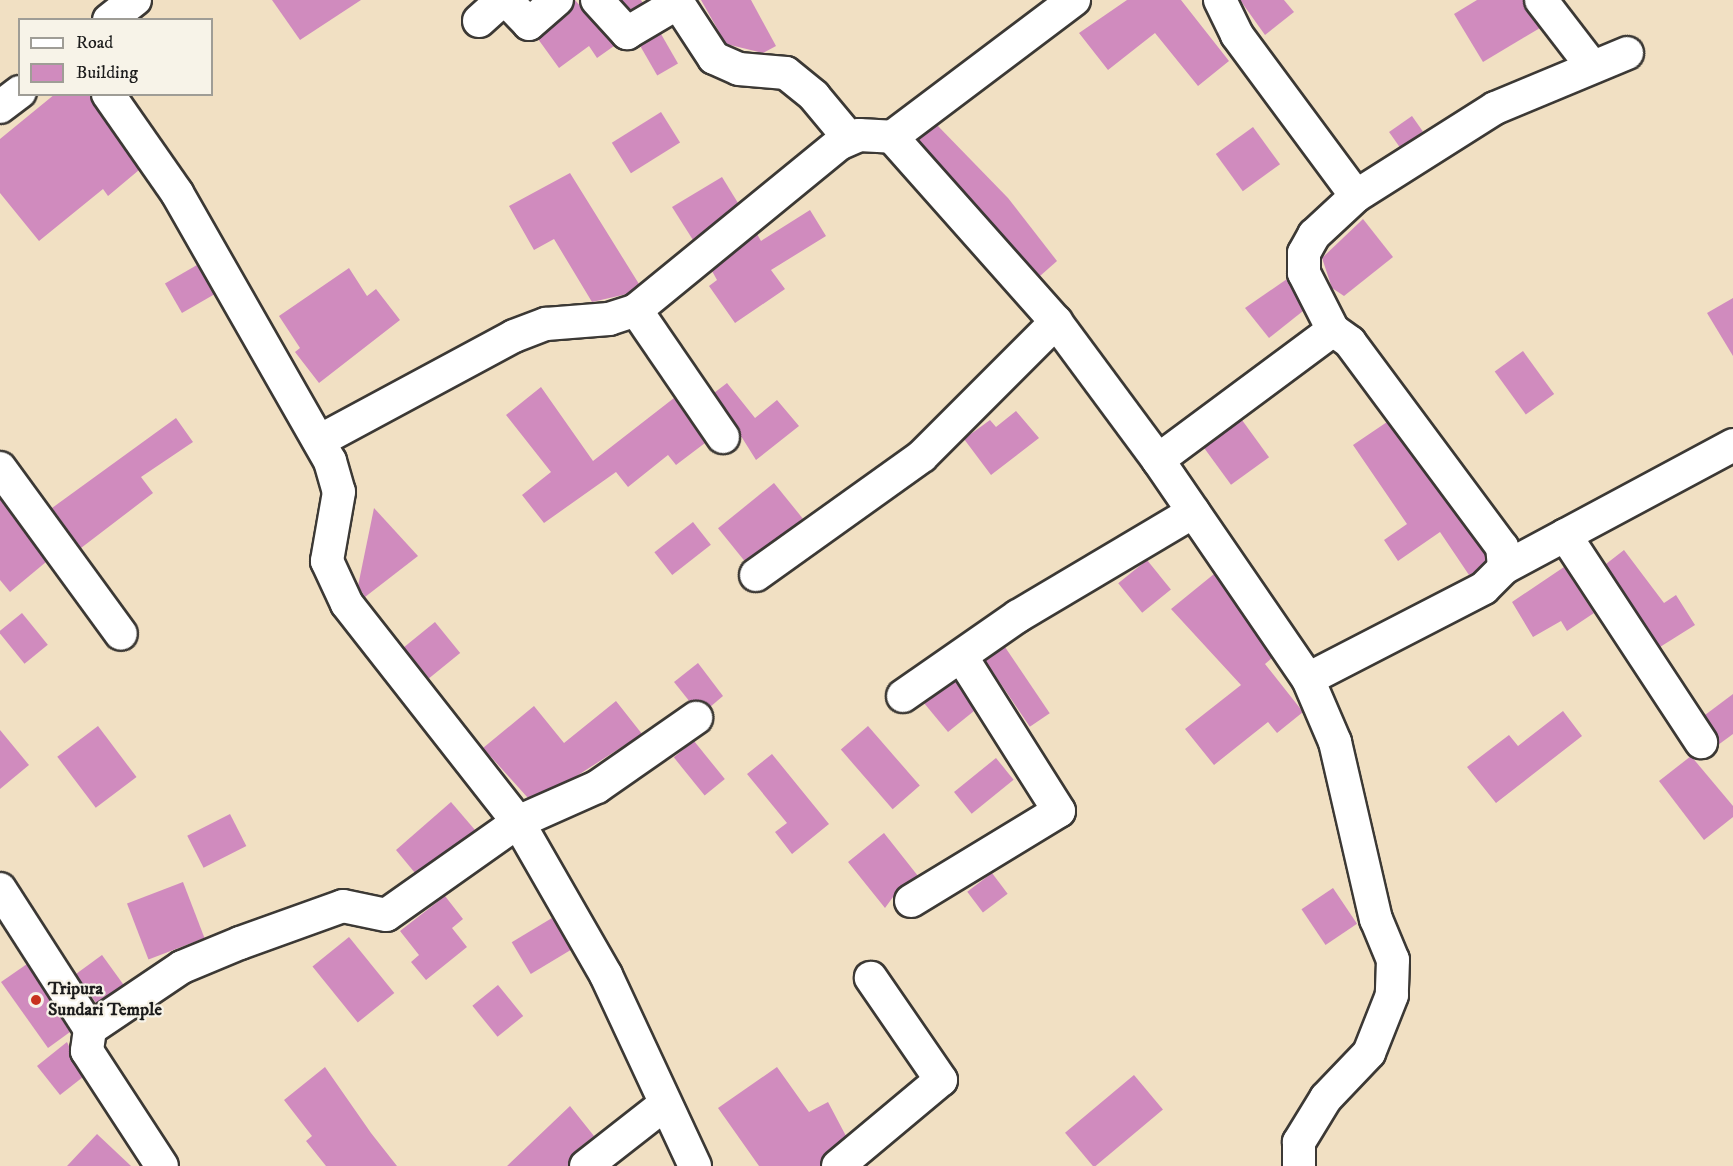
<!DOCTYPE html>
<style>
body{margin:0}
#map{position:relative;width:1733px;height:1166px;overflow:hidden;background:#f1e0c3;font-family:"IM FELL DW Pica",serif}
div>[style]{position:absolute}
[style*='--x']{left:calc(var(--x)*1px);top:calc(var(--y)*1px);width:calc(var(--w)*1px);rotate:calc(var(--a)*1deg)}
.building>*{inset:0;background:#d08bbe;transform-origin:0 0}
.roads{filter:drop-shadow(2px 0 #3c3935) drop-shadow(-2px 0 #3c3935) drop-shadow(0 2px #3c3935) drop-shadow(0 -2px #3c3935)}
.street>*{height:32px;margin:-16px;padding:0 16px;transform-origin:16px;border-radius:16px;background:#fff}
.dots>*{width:16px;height:16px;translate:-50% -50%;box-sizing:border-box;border:3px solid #f7f3e8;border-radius:50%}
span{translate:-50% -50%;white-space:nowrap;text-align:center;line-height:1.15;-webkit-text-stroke:4.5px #f7f3e8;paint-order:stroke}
.poi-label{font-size:18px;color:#1c1c1c;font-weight:700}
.left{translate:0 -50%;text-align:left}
.legend{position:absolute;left:18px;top:18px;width:195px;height:78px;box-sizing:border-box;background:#f7f3e8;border:2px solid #9f9d96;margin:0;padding:8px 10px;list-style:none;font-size:18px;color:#1c1c1c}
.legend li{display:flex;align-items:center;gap:12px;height:30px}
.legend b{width:30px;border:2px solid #9f9d96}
</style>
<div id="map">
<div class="building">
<div style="clip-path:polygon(272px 0,361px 0,300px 40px)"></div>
<div style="clip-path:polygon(575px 0,614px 46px,597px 58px,589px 46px,559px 68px,538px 39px,569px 14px)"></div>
<div style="clip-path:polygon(621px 0,641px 0,643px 3px,630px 10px)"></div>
<div style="clip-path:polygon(701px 0,751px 0,776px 46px,763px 53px,726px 44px)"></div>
<div style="clip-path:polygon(1127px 0,1181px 0,1229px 61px,1198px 86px,1155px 33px,1108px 70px,1079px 33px)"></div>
<div style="clip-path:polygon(1240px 0,1284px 0,1294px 12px,1265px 35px)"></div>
<div style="clip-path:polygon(1477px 0,1523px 0,1540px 28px,1483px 62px,1454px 14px)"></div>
<div style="left:661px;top:34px;width:34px;height:24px;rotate:60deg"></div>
<div style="clip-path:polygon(55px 94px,90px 94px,139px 170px,108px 196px,103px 189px,39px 241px,0 193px,0 139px)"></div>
<div style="left:661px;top:112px;width:36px;height:58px;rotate:58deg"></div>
<div style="left:1412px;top:116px;width:19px;height:28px;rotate:55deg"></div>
<div style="clip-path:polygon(937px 125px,1008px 198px,1057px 261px,1040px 276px,918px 140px)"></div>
<div style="left:1253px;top:127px;width:46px;height:46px;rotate:54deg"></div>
<div style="clip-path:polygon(570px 173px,639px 284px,627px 294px,592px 302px,554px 239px,534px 250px,509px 206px)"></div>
<div style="clip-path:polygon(722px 177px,738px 203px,693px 240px,672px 207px)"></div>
<div style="clip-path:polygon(810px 210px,826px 236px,771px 270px,785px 289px,735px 323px,709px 286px,717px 280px,712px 271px,757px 234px,761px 241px)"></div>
<div style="clip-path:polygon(1363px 219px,1393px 257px,1344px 296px,1332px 288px,1322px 258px)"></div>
<div style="left:197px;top:265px;width:34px;height:37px;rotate:60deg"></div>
<div style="clip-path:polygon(349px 268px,367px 296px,376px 289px,400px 320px,319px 383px,295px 352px,300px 348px,279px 316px)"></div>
<div style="clip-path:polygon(1287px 279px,1303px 311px,1269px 338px,1245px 308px)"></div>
<div style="clip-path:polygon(1733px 298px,1733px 356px,1707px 313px)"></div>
<div style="left:1523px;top:351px;width:53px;height:35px;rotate:54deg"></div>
<div style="clip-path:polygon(727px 383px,755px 418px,777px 400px,799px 426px,756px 460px,714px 393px)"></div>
<div style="clip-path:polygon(541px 387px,593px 461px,674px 398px,705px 443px,676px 465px,668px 455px,628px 487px,616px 472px,544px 523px,522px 495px,551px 472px,506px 415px)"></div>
<div style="clip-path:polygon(1016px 411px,1039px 438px,991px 475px,964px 439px,990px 420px,996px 427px)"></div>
<div style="clip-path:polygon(176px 418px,193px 442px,141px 477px,153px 493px,81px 548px,52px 508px)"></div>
<div style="left:1242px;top:420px;width:46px;height:47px;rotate:54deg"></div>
<div style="clip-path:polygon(1387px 422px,1485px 554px,1485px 561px,1473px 573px,1469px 575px,1440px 532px,1398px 561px,1384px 540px,1407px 524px,1353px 445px)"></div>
<div style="left:774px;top:483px;width:46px;height:72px;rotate:51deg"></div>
<div style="clip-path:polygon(0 499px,46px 562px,10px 592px,0 580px)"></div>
<div style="clip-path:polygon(374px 508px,418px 556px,365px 597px,358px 586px)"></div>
<div style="left:693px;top:522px;width:29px;height:49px;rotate:52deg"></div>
<div style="clip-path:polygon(1624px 550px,1664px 603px,1676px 595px,1695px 625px,1660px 647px,1606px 564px)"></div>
<div style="left:1147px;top:560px;width:38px;height:37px;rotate:51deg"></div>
<div style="clip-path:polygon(1564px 567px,1594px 613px,1567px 631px,1561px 621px,1533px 637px,1512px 602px)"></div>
<div style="clip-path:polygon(1214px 574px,1272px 658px,1265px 664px,1303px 712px,1277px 733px,1268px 722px,1214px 765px,1185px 729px,1241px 685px,1171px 609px)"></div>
<div style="left:22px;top:613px;width:41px;height:30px;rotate:51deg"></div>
<div style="left:435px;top:622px;width:40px;height:40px;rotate:51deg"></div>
<div style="left:1005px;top:647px;width:80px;height:24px;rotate:56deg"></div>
<div style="clip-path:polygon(698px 663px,723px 696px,710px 707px,690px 702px,674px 682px)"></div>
<div style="clip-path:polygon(956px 681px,974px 711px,948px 732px,924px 703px)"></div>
<div style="clip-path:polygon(1733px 694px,1733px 734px,1718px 745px,1705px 715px)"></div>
<div style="clip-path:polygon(616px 701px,642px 734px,575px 777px,528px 798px,483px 748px,534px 706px,564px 743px)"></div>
<div style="clip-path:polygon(1563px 711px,1582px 736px,1496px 803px,1467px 767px,1509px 735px,1518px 746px)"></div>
<div style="left:98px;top:726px;width:64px;height:51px;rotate:53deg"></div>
<div style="left:868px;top:726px;width:79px;height:36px;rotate:49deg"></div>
<div style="clip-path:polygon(0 730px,29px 765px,0 789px)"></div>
<div style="left:694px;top:741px;width:49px;height:26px;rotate:51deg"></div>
<div style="clip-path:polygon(772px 754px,829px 824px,792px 854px,775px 832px,787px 823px,747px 774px)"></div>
<div style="clip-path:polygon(1691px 756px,1733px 806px,1733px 817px,1704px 840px,1659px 781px)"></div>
<div style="left:996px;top:758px;width:28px;height:54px;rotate:51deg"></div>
<div style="clip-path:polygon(451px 802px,475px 830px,415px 873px,396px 850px)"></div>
<div style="left:230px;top:814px;width:36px;height:48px;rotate:63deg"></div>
<div style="clip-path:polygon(884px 833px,918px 876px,901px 886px,885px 908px,848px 862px)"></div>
<div style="left:992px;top:873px;width:26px;height:31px;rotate:53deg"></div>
<div style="left:183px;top:882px;width:60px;height:60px;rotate:69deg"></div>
<div style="left:1333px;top:888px;width:43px;height:38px;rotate:56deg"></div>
<div style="clip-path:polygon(445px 896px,463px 919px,452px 928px,467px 947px,426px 980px,411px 962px,419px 955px,400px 931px)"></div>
<div style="left:552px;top:918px;width:37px;height:47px;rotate:59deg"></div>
<div style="left:349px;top:937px;width:72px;height:47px;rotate:51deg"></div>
<div style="left:102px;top:955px;width:37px;height:33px;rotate:54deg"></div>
<div style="clip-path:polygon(27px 964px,70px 1032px,48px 1048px,1px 982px)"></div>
<div style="left:498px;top:985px;width:40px;height:33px;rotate:51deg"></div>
<div style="clip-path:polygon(67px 1042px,83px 1077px,60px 1095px,37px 1066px)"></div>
<div style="clip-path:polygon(325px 1067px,371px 1133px,397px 1166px,326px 1166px,306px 1141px,312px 1136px,284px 1100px)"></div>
<div style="clip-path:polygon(777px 1067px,809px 1112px,828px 1102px,846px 1136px,826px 1153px,820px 1166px,759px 1166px,718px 1108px)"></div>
<div style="left:1134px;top:1075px;width:45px;height:90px;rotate:50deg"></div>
<div style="clip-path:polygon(570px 1106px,594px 1136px,574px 1152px,568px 1166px,507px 1166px)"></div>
<div style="clip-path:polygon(97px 1134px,131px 1166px,67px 1166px)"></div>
</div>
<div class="roads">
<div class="street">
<div style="--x:506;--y:0;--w:33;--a:46"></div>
<div style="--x:529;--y:24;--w:37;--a:-41"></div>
<div style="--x:597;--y:0;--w:45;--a:47.7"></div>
<div style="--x:627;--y:33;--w:59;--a:-30.5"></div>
<div style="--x:676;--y:0;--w:69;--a:56.8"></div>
<div style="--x:714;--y:58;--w:27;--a:24"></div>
<div style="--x:739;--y:69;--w:47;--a:4.9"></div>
<div style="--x:786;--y:73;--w:36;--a:39"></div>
<div style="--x:814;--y:96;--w:55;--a:50.2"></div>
<div style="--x:1220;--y:0;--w:39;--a:64"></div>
<div style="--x:1237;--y:35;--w:200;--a:53.5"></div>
<div style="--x:1541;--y:0;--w:82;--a:52.4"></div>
<div style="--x:109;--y:20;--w:33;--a:-38"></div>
<div style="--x:479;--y:21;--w:31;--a:-42"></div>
<div style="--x:108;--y:94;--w:121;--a:55.1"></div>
<div style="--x:177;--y:193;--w:309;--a:60.3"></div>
<div style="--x:330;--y:461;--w:32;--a:74"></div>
<div style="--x:339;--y:492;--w:70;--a:99.9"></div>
<div style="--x:327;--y:561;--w:47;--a:65.1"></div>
<div style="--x:347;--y:604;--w:277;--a:51.9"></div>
<div style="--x:518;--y:822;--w:161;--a:144.8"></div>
<div style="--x:386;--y:915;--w:44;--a:-168.2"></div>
<div style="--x:343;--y:906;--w:109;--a:160.2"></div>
<div style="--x:240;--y:943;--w:63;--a:157.5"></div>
<div style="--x:182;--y:967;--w:111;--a:146"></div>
<div style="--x:90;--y:1029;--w:22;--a:98"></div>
<div style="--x:87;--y:1051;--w:137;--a:56.9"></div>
<div style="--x:0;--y:107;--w:25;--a:-37"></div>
<div style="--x:892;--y:137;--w:228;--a:-37"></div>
<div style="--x:636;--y:310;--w:154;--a:55.6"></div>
<div style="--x:319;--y:441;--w:221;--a:-28.3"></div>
<div style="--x:514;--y:336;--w:34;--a:-21"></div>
<div style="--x:546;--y:324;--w:63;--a:-4.5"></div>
<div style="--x:609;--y:319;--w:28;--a:-18"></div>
<div style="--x:636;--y:310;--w:262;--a:-39.3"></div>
<div style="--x:839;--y:144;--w:22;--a:-24"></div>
<div style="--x:859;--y:135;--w:33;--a:3"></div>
<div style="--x:892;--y:137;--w:247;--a:48.4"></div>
<div style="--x:1056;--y:322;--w:172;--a:53.5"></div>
<div style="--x:1158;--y:460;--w:265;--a:55.6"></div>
<div style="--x:1308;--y:679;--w:69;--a:66.8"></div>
<div style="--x:1335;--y:742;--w:182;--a:77"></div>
<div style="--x:1376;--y:919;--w:44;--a:67.5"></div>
<div style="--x:1393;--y:960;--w:35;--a:92"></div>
<div style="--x:1392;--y:995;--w:62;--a:111.6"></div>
<div style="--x:1369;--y:1053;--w:62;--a:133.7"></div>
<div style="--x:1326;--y:1098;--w:52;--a:121.5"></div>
<div style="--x:1299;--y:1142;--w:24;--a:90"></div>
<div style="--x:1158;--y:460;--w:218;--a:-36.6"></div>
<div style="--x:0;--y:468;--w:205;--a:53.9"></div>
<div style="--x:1565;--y:535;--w:248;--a:56.7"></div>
<div style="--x:1504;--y:568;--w:260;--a:-28.2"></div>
<div style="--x:756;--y:575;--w:204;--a:-35.6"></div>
<div style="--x:922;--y:456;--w:190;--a:-45"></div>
<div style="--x:1308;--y:679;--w:198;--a:-27.3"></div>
<div style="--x:1484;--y:588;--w:28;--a:-45"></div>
<div style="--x:1504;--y:568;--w:21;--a:-95"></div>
<div style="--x:1502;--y:547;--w:255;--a:-126.6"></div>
<div style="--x:1350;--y:342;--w:21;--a:-145"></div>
<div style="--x:1333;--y:330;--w:64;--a:-117"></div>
<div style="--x:1304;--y:273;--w:20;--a:-90"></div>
<div style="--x:1304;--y:253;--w:21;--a:-61"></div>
<div style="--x:1314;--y:235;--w:57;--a:-42.9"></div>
<div style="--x:1356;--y:196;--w:165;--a:-32.3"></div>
<div style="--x:1495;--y:108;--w:143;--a:-22.6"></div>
<div style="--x:903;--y:696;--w:140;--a:-34.8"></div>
<div style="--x:1018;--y:616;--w:204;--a:-30.7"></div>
<div style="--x:0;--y:889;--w:166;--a:57.3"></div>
<div style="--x:911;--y:901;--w:173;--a:-31.3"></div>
<div style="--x:1059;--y:811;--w:183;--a:-122.3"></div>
<div style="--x:586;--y:1166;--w:100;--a:-38.1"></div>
<div style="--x:695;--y:1166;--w:211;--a:-115"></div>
<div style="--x:606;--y:975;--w:177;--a:-119.9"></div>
<div style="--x:518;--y:822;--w:86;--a:-23.9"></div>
<div style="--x:597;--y:787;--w:121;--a:-34.9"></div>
<div style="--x:838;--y:1166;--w:134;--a:-39.9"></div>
<div style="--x:941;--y:1080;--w:124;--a:-124.5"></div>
</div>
</div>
<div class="dots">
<div style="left:36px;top:1000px;background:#c8321e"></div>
</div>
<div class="poi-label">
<span class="left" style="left:48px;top:1000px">Tripura<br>Sundari Temple</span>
</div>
<ul class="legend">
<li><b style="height:8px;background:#fff"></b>Road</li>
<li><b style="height:16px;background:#d08bbe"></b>Building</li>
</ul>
</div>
